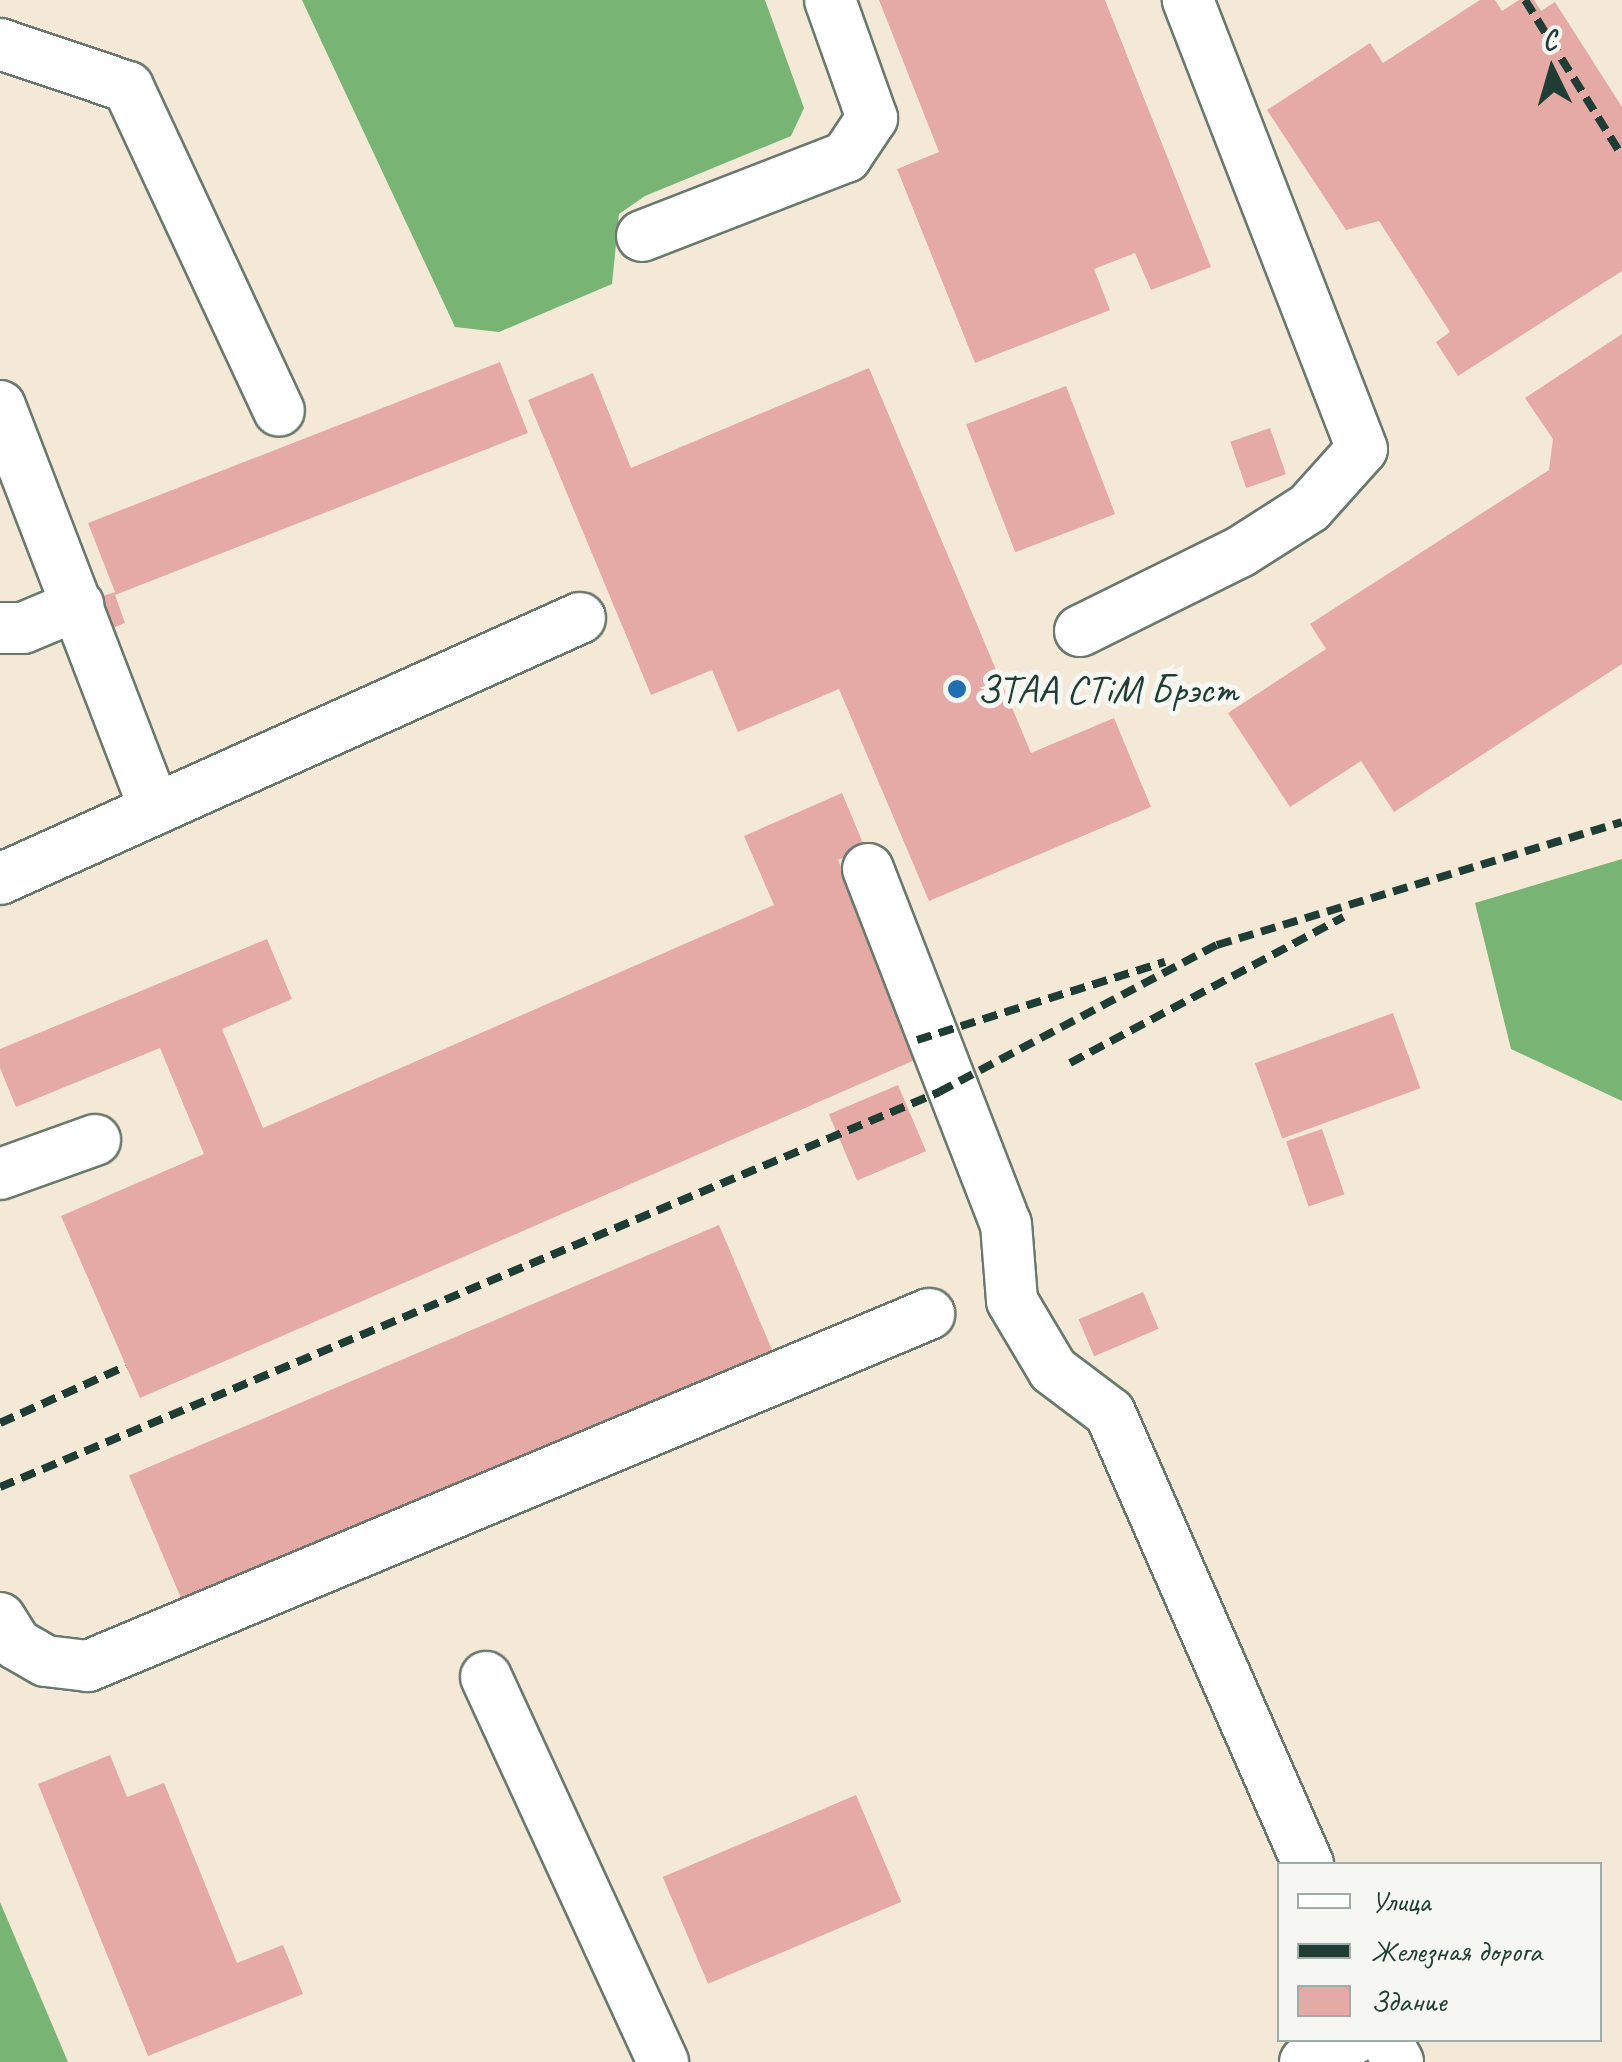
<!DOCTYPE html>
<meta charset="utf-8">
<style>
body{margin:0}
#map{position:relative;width:1622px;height:2062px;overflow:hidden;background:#f4e9d7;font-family:Caveat,sans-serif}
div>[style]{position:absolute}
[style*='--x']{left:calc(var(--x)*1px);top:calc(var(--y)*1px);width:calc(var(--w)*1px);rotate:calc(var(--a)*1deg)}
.forest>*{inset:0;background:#78b474}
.building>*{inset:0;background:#e5aaa5;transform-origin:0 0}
.roads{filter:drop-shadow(2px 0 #6a796d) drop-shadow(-2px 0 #6a796d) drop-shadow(0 2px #6a796d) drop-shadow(0 -2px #6a796d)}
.minor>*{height:50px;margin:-25px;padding:0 25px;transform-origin:25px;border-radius:25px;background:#fff}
.rail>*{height:8px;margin-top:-4px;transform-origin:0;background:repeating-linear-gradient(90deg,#1f3d34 0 15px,transparent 0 23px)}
.dots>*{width:28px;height:28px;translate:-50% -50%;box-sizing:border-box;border:5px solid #f6f6f2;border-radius:50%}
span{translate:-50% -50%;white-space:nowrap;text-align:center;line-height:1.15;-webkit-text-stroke:10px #f6f6f2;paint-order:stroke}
.poi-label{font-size:40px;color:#1f3d34}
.left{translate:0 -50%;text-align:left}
.legend{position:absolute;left:1277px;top:1862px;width:325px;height:180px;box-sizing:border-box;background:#f6f6f2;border:2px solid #a0aca6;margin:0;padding:12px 18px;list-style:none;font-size:30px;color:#1f3d34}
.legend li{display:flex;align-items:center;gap:20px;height:50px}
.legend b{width:50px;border:2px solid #a0aca6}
.north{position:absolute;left:1502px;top:20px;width:100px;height:100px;-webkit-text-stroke:8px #f6f6f2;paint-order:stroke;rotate:355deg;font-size:28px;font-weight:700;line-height:40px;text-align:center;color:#1f3d34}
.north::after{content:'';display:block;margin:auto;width:35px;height:45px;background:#1f3d34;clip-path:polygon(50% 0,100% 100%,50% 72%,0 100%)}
</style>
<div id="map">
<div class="forest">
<div style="clip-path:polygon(302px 0,765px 0,804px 108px,791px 136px,645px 196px,619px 214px,612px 284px,499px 332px,455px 327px)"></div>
<div style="clip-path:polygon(1622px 859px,1622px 1101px,1511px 1049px,1475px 903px)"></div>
<div style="clip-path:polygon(0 1902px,68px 2062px,0 2062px)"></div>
</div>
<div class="building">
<div style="clip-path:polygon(879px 0,1105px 0,1211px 267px,1151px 290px,1135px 253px,1094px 269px,1110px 310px,975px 363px,897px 169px,939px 152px)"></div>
<div style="clip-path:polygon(1480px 0,1495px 0,1502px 11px,1519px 0,1534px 0,1541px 11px,1555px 2px,1622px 107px,1622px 271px,1458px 376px,1436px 342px,1450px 332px,1379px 221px,1346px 230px,1267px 110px,1370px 43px,1383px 63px)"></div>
<div style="clip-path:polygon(1622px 334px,1622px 664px,1394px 812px,1361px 761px,1290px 807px,1228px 713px,1326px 649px,1310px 624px,1549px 470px,1553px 439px,1525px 398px)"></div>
<div style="clip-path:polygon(500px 362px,528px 433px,115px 595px,125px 623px,100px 633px,88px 601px,115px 592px,88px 523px)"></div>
<div style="clip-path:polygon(869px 368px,1031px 753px,1114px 718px,1151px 807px,929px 901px,839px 689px,738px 732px,712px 670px,651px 695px,528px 400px,593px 373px,631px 468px)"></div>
<div style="left:1066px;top:386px;width:137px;height:107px;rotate:69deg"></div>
<div style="left:1270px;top:428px;width:49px;height:42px;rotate:71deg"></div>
<div style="clip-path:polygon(842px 793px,865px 848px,838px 860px,924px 1056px,140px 1398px,61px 1216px,204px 1154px,160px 1048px,16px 1107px,0 1068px,0 1049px,267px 939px,292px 999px,222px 1029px,263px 1128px,774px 905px,744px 836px)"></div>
<div style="left:1393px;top:1013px;width:80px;height:147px;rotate:70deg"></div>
<div style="left:898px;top:1085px;width:72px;height:75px;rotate:67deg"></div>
<div style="left:1322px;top:1129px;width:69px;height:38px;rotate:71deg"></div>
<div style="left:719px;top:1225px;width:139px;height:641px;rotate:67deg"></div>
<div style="left:1143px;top:1292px;width:40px;height:70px;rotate:67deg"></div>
<div style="clip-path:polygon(110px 1755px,127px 1797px,164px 1783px,237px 1963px,283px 1945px,303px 1994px,148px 2056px,38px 1784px)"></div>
<div style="left:856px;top:1795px;width:116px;height:210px;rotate:67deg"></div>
</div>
<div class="roads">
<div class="minor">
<div style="--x:0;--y:44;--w:135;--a:18.6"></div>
<div style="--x:128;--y:87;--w:357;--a:65"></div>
<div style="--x:642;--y:236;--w:219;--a:-21.2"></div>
<div style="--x:846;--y:157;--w:47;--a:-56.3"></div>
<div style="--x:872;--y:118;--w:125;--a:-109.6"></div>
<div style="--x:0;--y:406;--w:432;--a:69"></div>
<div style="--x:0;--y:628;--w:23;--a:0"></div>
<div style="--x:23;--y:628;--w:60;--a:-22.7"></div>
<div style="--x:1080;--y:631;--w:178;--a:-26.3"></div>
<div style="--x:1240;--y:552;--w:82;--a:-32.5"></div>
<div style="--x:1309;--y:508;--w:79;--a:-48.1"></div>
<div style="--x:1362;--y:449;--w:482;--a:-111.2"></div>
<div style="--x:868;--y:869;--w:381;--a:68.8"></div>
<div style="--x:1006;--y:1224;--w:77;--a:85.5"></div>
<div style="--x:1012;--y:1301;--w:80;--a:59.3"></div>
<div style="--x:1053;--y:1370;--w:71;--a:37"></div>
<div style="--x:1110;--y:1413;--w:493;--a:66.3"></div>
<div style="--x:0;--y:879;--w:636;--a:-24.23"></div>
<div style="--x:0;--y:1174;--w:101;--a:-19.7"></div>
<div style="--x:0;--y:1618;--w:31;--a:58"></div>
<div style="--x:16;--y:1644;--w:34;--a:30"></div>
<div style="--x:46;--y:1661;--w:42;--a:6.8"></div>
<div style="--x:88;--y:1666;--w:912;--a:-22.71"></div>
<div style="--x:486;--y:1677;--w:424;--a:65.3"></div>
<div style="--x:1386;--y:2040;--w:25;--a:61"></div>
<div style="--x:1305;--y:2062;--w:52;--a:-25.1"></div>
</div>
</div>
<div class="rail">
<div style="--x:1525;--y:0;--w:184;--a:58.1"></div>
<div style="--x:917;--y:1040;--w:260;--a:-17.5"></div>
<div style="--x:1070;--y:1063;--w:310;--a:-28.1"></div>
<div style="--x:0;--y:1423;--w:138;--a:-24.3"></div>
<div style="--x:0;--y:1487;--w:1019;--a:-22.81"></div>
<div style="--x:939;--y:1092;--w:314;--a:-27.9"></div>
<div style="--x:1217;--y:945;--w:423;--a:-16.9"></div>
</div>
<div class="dots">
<div style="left:957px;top:689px;background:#1f6fb2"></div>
</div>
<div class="poi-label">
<span class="left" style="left:977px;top:689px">ЗТАА СТіМ Брэст</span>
</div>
<ul class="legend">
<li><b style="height:12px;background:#fff"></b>Улица</li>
<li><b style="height:12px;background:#1f3d34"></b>Железная дорога</li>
<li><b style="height:28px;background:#e5aaa5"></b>Здание</li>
</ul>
<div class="north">С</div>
</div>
